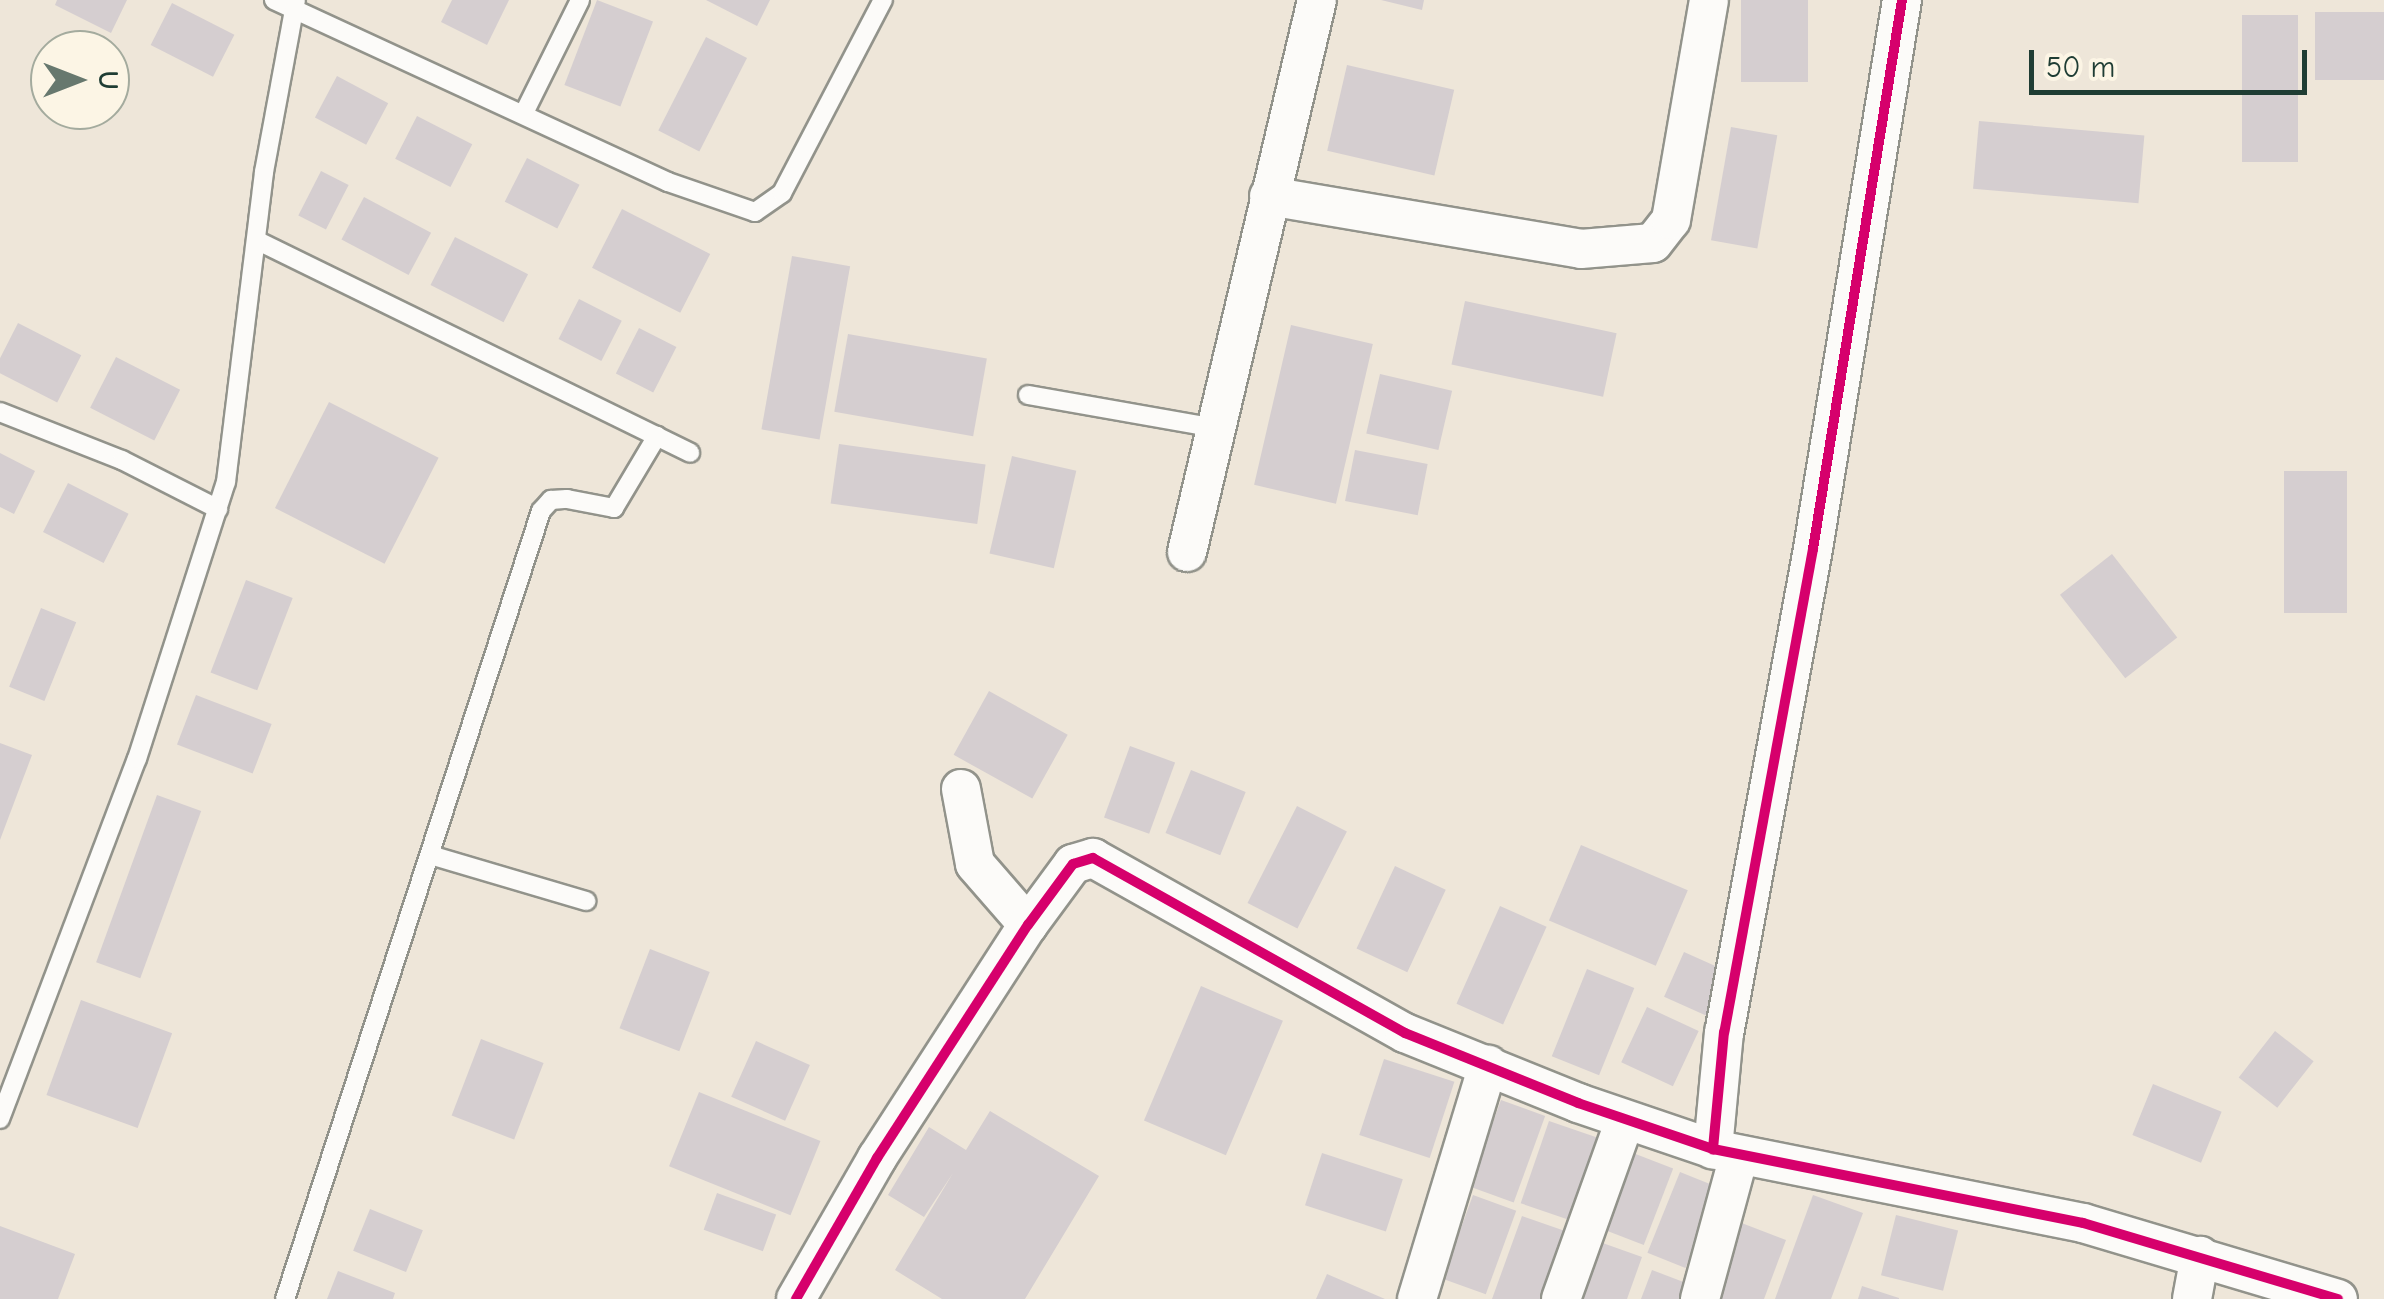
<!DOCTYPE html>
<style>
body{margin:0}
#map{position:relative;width:2384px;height:1299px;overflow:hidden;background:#eee6d9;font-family:"Comic Neue",sans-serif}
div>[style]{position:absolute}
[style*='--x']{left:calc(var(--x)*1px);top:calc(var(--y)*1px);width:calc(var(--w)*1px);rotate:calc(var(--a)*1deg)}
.building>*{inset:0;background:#d5ced0;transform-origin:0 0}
.roads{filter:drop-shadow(2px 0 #92938b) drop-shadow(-2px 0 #92938b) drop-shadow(0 2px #92938b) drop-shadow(0 -2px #92938b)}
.service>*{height:18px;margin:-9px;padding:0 9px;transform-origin:9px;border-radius:9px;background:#fcfbf9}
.minor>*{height:38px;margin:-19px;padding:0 19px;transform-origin:19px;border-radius:19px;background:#fcfbf9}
.cycleway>*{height:10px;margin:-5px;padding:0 5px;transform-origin:5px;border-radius:5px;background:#d6006c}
span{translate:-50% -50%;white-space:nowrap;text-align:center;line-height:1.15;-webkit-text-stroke:8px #fcf5e5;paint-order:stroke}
.north{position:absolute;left:30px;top:30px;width:100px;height:100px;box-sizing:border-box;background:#fcf5e5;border:2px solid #a4ab9e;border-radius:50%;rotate:90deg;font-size:28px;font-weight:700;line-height:40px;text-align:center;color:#1f3d34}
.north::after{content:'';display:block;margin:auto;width:35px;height:45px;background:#67786e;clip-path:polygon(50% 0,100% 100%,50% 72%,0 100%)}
.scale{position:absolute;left:2029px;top:50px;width:278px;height:45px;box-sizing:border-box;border:5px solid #1f3d34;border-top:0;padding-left:12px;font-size:30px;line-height:35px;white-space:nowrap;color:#1f3d34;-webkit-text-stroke:8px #fcf5e5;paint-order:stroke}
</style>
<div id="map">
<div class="building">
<div style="clip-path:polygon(57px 0,127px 0,111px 33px,55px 5px)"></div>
<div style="clip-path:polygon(452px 0,509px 0,487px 45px,441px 22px)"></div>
<div style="left:597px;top:0;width:60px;height:91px;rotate:21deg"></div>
<div style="clip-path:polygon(706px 0,770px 0,757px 26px)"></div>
<div style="clip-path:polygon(1381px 0,1424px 0,1422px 10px)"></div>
<div style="left:1741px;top:0;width:67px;height:82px"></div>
<div style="left:172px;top:3px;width:70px;height:47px;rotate:27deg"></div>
<div style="left:2384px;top:12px;width:68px;height:69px;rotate:90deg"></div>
<div style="left:2242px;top:15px;width:56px;height:147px"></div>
<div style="left:706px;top:37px;width:46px;height:105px;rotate:27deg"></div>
<div style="left:1347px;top:65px;width:110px;height:88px;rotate:13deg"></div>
<div style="left:337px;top:76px;width:58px;height:47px;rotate:28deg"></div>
<div style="left:417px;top:116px;width:62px;height:48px;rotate:27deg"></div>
<div style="left:1979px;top:121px;width:166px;height:68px;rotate:5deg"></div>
<div style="left:1731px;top:127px;width:47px;height:115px;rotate:10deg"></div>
<div style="left:527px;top:158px;width:59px;height:49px;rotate:27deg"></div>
<div style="left:321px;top:171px;width:31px;height:50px;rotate:27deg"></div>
<div style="left:364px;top:197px;width:76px;height:48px;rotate:28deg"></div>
<div style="left:622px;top:209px;width:99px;height:66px;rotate:27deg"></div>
<div style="left:455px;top:237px;width:82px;height:54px;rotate:27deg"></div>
<div style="left:792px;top:256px;width:59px;height:176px;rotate:10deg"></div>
<div style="left:579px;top:299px;width:48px;height:45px;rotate:27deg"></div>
<div style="left:1465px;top:301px;width:155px;height:65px;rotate:12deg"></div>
<div style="left:18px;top:323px;width:71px;height:53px;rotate:27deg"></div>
<div style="left:1291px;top:325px;width:84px;height:164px;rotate:13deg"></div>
<div style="left:639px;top:328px;width:42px;height:51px;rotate:27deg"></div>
<div style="left:848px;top:334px;width:141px;height:79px;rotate:10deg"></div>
<div style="left:116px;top:357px;width:72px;height:57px;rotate:27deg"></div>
<div style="left:1380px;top:374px;width:74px;height:61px;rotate:13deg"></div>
<div style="left:329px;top:402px;width:123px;height:119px;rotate:27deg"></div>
<div style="left:839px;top:444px;width:148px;height:60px;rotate:8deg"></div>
<div style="left:1355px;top:450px;width:74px;height:52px;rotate:11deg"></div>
<div style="clip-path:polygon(0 453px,35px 471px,14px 514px,0 507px)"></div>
<div style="left:1012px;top:456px;width:66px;height:100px;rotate:13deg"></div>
<div style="left:2284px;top:471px;width:63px;height:142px"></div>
<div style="left:68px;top:483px;width:68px;height:55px;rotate:27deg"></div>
<div style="left:2112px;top:554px;width:106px;height:66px;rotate:52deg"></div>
<div style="left:246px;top:580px;width:50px;height:99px;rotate:21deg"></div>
<div style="left:41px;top:608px;width:38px;height:85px;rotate:22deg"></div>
<div style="left:989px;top:691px;width:90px;height:73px;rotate:29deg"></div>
<div style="left:196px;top:695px;width:81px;height:53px;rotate:21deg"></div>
<div style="clip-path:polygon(0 743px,32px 755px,0 840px)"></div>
<div style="left:1130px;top:746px;width:48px;height:76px;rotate:20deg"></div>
<div style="left:1191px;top:770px;width:59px;height:68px;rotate:22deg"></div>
<div style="left:157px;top:795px;width:47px;height:178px;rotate:20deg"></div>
<div style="left:1297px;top:806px;width:56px;height:109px;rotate:27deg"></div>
<div style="left:1581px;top:845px;width:116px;height:82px;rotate:23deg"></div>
<div style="left:1395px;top:866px;width:56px;height:91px;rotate:25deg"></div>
<div style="left:1500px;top:906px;width:51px;height:107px;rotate:24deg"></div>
<div style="left:650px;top:949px;width:64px;height:85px;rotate:21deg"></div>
<div style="left:1684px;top:952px;width:52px;height:49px;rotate:24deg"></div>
<div style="left:1587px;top:969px;width:51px;height:94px;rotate:22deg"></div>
<div style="left:1201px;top:986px;width:89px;height:146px;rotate:23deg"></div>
<div style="left:81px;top:1000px;width:97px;height:101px;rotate:20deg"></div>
<div style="left:1647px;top:1007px;width:57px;height:61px;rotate:25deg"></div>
<div style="left:2275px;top:1031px;width:49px;height:59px;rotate:38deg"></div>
<div style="left:481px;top:1039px;width:67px;height:82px;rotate:21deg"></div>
<div style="left:756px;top:1041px;width:59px;height:61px;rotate:24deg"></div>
<div style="left:1384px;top:1059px;width:74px;height:80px;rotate:18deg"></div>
<div style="left:2153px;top:1084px;width:74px;height:55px;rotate:22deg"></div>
<div style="left:699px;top:1092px;width:131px;height:80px;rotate:22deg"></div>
<div style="left:1501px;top:1100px;width:47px;height:92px;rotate:20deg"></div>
<div style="clip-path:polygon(990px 1111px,1099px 1176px,1025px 1299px,942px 1299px,895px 1270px,953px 1173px,924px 1217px,888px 1195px,929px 1127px,966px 1150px)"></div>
<div style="left:1549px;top:1121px;width:57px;height:87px;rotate:19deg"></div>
<div style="left:1322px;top:1153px;width:85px;height:55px;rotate:18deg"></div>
<div style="left:1633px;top:1153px;width:43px;height:82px;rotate:21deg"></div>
<div style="left:1680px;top:1172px;width:41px;height:87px;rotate:22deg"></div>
<div style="left:717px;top:1193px;width:63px;height:39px;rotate:20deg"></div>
<div style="left:1473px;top:1195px;width:46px;height:89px;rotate:20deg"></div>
<div style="clip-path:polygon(1813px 1195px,1863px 1213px,1831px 1299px,1775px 1299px)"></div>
<div style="left:370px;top:1209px;width:57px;height:45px;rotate:22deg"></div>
<div style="left:1896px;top:1215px;width:64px;height:62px;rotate:14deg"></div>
<div style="clip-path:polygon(1522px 1216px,1565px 1231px,1540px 1299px,1492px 1299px)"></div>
<div style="clip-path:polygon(1739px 1222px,1786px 1240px,1764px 1299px,1710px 1299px)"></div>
<div style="clip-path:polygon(0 1226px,75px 1254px,58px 1299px,0 1299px)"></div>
<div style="clip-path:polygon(1597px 1241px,1642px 1257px,1627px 1299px,1575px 1299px)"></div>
<div style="clip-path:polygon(1652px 1270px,1694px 1286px,1689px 1299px,1641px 1299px)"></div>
<div style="clip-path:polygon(338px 1271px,395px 1293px,393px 1299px,327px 1299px)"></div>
<div style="clip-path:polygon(1327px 1274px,1385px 1299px,1316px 1299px)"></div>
<div style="clip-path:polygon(1862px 1286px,1899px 1298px,1899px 1299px,1858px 1299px)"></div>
</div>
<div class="roads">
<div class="service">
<div style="--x:274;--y:0;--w:434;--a:24.8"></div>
<div style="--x:668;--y:182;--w:92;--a:19"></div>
<div style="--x:755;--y:212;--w:33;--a:-35"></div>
<div style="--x:782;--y:193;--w:218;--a:-62.4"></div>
<div style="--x:525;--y:111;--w:124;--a:-63.6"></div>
<div style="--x:260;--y:242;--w:479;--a:26.1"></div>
<div style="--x:1028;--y:395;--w:191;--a:10"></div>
<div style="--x:0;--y:412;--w:131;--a:21.5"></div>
<div style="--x:122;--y:460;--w:108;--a:27"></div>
<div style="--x:430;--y:855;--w:163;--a:16.4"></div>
<div style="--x:0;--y:1119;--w:385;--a:-69.2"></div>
<div style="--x:137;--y:759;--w:291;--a:-72.2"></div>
<div style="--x:226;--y:482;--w:312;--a:-83"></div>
<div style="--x:264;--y:172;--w:175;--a:-79.5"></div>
<div style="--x:285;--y:1299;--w:829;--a:-72"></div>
<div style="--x:541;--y:511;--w:15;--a:-48"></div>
<div style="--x:551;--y:500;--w:16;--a:-4"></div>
<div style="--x:567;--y:499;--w:48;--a:10.8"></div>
<div style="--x:614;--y:508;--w:84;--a:-59.2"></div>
</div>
<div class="minor">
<div style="--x:1902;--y:0;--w:556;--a:99.21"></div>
<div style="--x:1813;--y:549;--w:491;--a:100.4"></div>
<div style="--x:1724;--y:1032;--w:118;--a:95.4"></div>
<div style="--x:1713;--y:1149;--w:377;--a:11.3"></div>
<div style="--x:2083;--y:1223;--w:266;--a:16.6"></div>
<div style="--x:1269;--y:196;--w:316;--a:9.6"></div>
<div style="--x:1581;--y:249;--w:72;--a:-4.8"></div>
<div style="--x:1653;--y:243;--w:29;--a:-52"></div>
<div style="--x:1671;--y:220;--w:223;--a:-80.2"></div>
<div style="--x:1187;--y:552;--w:567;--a:-76.75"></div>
<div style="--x:961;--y:789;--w:76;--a:79.4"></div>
<div style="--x:975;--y:864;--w:81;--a:49"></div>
<div style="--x:796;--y:1299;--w:163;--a:-60.1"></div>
<div style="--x:877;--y:1158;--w:278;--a:-57.1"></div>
<div style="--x:1028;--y:925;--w:76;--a:-53.6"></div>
<div style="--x:1073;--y:864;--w:21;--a:-17"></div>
<div style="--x:1093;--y:858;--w:358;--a:29.3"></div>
<div style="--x:1405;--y:1033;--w:187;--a:22"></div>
<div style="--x:1578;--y:1103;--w:143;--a:18.8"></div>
<div style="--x:1417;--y:1299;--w:245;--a:-73.1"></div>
<div style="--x:1561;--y:1299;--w:190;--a:-70.3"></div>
<div style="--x:1700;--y:1299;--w:149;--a:-74.8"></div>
<div style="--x:2192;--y:1299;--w:44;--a:-79.5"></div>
</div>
</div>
<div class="cycleway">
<div style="--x:1902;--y:0;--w:556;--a:99.21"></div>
<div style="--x:1813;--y:549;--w:491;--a:100.4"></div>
<div style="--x:1724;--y:1032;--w:118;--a:95.4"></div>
<div style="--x:1713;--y:1149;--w:377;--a:11.3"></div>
<div style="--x:2083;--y:1223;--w:266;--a:16.6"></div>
<div style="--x:796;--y:1299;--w:163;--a:-60.1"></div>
<div style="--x:877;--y:1158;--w:278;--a:-57.1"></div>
<div style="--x:1028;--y:925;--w:76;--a:-53.6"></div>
<div style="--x:1073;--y:864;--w:21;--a:-17"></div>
<div style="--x:1093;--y:858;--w:358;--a:29.3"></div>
<div style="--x:1405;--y:1033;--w:187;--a:22"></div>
<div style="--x:1578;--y:1103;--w:143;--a:18.8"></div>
</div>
<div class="north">U</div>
<div class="scale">50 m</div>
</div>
